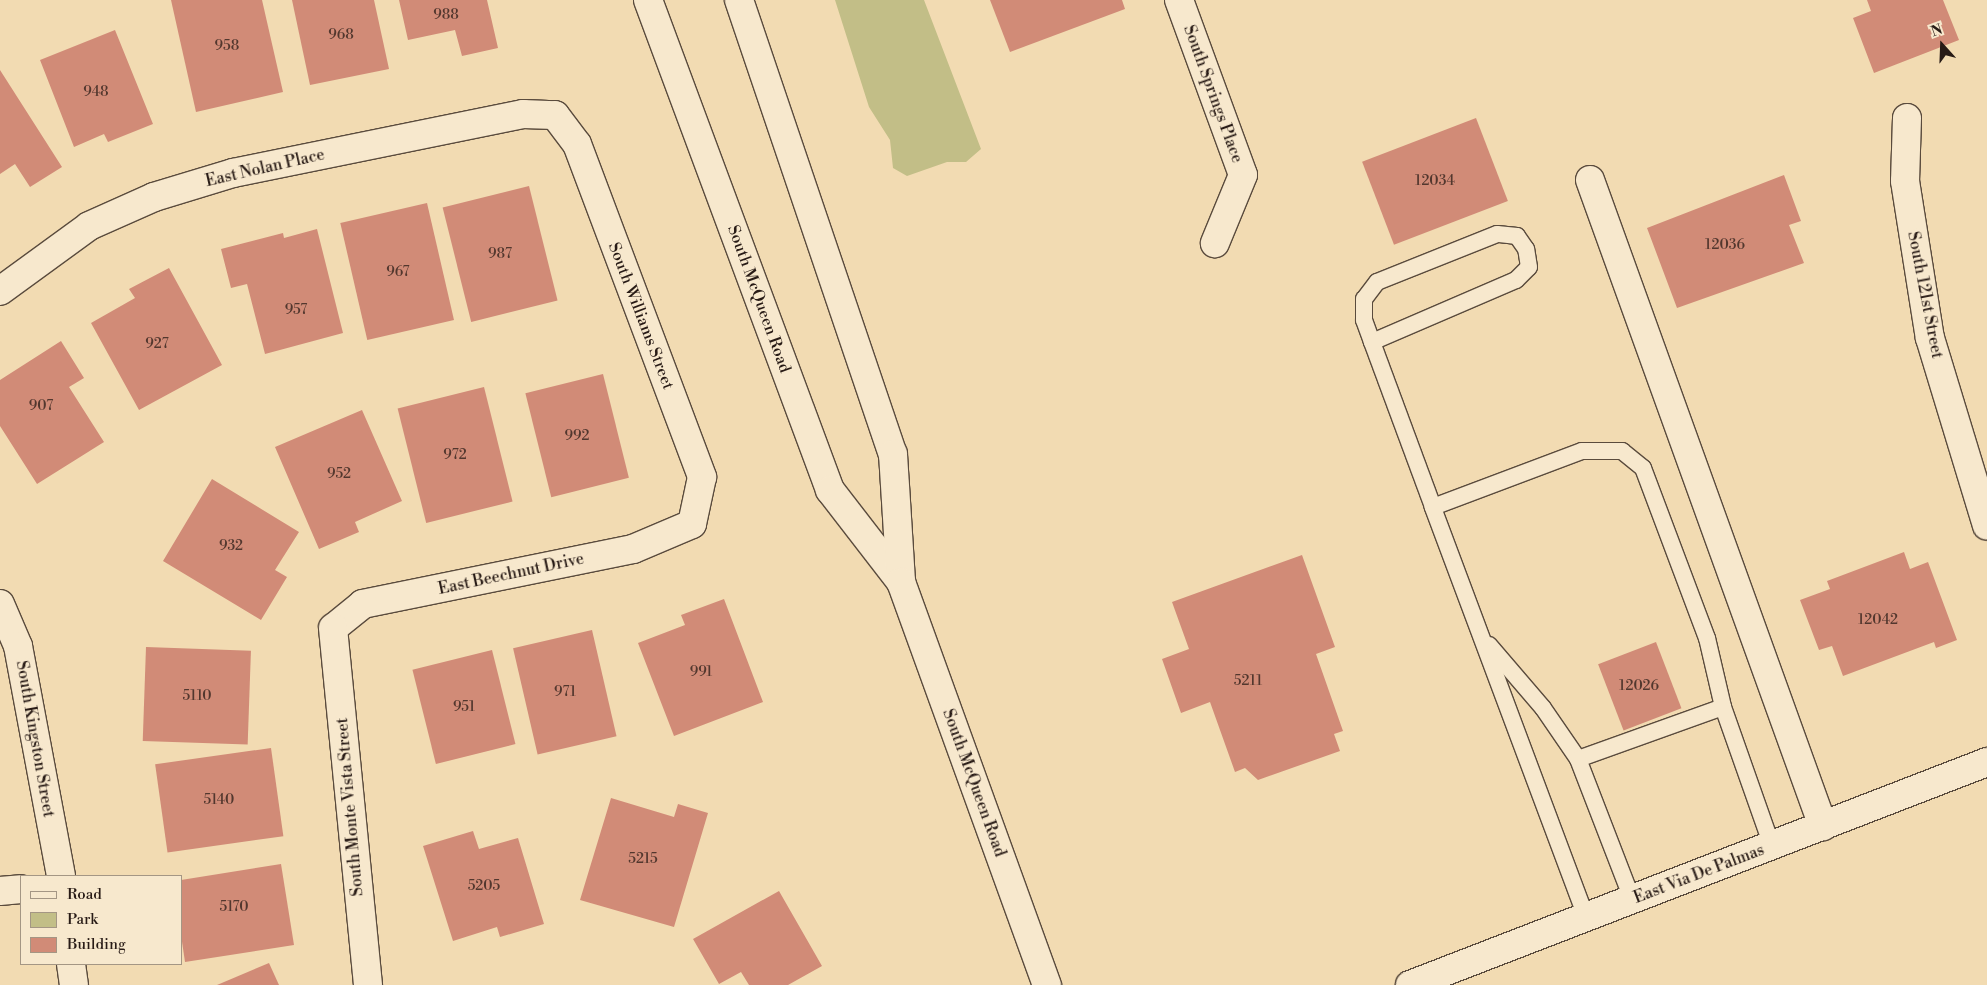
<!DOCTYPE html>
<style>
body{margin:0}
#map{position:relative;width:1987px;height:985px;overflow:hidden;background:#f2dbb2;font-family:"Libre Bodoni",serif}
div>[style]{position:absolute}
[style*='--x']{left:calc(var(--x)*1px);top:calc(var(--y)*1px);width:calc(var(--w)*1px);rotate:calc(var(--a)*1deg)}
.green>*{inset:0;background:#c2be87}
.building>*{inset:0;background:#d18b77;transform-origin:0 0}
.roads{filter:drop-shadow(1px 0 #5a4b3d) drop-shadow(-1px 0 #5a4b3d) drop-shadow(0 1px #5a4b3d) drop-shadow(0 -1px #5a4b3d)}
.service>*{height:16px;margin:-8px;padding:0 8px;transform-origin:8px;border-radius:8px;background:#f7e8cd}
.minor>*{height:28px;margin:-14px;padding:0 14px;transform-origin:14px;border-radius:14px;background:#f7e8cd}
.secondary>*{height:28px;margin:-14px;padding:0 14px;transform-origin:14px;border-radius:14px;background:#f7e8cd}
span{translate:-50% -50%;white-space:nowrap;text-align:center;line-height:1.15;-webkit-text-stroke:4.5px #f7e8cd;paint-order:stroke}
.number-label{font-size:14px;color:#52372e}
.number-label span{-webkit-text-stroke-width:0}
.street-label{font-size:16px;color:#281b16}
.legend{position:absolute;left:20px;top:875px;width:162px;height:90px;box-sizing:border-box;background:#f7e8cd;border:1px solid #a49684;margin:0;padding:6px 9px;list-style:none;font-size:15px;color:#281b16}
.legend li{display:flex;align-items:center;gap:10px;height:25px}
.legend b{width:25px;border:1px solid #a49684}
.north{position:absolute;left:1917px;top:20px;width:50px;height:50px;-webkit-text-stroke:4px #f7e8cd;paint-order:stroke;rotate:340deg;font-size:14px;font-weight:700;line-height:20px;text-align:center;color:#281b16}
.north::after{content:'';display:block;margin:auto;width:18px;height:22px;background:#281b16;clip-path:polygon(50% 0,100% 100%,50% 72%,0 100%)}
</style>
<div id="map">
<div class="green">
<div style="clip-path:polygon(835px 0,924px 0,981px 149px,966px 162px,947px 162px,907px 176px,893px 168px,890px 140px,869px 107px)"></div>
</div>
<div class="building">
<div style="clip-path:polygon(171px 0,262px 0,283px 92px,196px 112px)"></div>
<div style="clip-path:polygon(292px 0,374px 0,389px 69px,310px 85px)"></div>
<div style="clip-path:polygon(399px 0,487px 0,498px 48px,462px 56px,455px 30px,408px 40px)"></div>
<div style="clip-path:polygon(990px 0,1122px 0,1125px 9px,1010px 52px)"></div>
<div style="clip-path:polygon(1867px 0,1943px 0,1959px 40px,1874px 73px,1853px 18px,1871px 11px)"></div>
<div style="clip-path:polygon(115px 30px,153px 124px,108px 142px,104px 134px,74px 147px,40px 60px)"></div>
<div style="clip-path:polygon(0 70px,62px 167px,30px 187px,15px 164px,0 174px)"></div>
<div style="left:1476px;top:118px;width:89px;height:122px;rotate:69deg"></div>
<div style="clip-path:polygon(1784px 175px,1801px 221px,1789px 225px,1804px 263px,1677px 308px,1647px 228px)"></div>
<div style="left:529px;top:186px;width:118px;height:89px;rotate:76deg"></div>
<div style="left:427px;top:203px;width:120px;height:89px;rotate:77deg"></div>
<div style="clip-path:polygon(317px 229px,343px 333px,265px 354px,247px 284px,231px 288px,221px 249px,283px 233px,284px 238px)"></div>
<div style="clip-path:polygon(169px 268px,222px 365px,139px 410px,91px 323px,135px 298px,129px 289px)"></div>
<div style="clip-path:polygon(61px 341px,84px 378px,69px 387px,104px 442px,37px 484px,0 426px,0 380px)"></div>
<div style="left:603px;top:374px;width:107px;height:80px;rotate:76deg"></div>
<div style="left:484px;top:387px;width:118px;height:89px;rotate:76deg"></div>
<div style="clip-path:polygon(362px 410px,402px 501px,355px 522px,359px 532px,319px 549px,275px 447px)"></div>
<div style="clip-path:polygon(212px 479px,299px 532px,275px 570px,287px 577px,261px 620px,163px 561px)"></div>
<div style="clip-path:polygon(1904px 552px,1910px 569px,1928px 562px,1957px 640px,1936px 648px,1934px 642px,1843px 676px,1832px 646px,1819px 650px,1800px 600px,1830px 589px,1827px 581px)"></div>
<div style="clip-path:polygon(1302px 555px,1335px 647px,1316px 654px,1343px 731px,1334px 734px,1340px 751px,1258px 780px,1245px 768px,1235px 772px,1210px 702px,1181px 713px,1162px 659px,1189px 649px,1172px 602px)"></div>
<div style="clip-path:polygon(724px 599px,763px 702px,674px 736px,638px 643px,685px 625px,681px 615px)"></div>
<div style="left:592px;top:630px;width:109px;height:81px;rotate:77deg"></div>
<div style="left:1656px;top:642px;width:71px;height:62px;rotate:69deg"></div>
<div style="left:146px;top:647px;width:105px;height:94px;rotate:2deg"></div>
<div style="left:492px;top:650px;width:97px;height:82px;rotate:76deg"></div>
<div style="left:271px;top:748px;width:89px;height:117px;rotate:82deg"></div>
<div style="clip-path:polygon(611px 798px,674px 817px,678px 804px,708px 813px,674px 927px,580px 900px)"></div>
<div style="clip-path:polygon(473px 831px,479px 849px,518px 838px,544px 924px,500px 937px,497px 927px,453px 941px,423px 846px)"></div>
<div style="clip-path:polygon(281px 864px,294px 945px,185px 962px,181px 935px,181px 880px)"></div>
<div style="clip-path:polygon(779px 891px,822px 966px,788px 985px,749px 985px,741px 972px,719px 984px,693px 939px)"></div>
<div style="clip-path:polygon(269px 963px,279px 985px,217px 985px)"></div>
</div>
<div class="roads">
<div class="service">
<div style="--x:1372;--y:342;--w:157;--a:-23.3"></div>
<div style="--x:1516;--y:280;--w:18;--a:-45"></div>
<div style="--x:1529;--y:267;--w:18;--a:-99"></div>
<div style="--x:1526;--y:249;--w:16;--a:-125"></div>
<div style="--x:1517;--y:236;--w:20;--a:-174"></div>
<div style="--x:1497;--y:234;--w:129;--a:158.2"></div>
<div style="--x:1377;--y:282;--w:21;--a:127"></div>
<div style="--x:1364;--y:299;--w:21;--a:90"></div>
<div style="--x:1364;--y:320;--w:23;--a:70"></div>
<div style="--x:1372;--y:342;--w:176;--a:69.7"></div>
<div style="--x:1489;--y:645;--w:83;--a:49.4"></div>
<div style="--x:1543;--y:708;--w:62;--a:55.5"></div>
<div style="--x:1578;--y:759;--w:154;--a:-19.7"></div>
<div style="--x:1578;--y:759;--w:150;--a:68.9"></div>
<div style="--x:1586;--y:917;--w:438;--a:-110.5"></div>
<div style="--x:1433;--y:507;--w:159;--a:-20.6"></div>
<div style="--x:1582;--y:451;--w:40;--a:0"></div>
<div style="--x:1622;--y:451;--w:27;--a:39"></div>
<div style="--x:1643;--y:468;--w:182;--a:69.4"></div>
<div style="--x:1707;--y:638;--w:71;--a:76.9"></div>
<div style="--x:1723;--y:707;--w:147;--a:70.6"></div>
</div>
<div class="minor">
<div style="--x:1179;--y:0;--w:186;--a:69.9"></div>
<div style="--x:1243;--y:175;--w:74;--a:112.4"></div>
<div style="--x:1907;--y:118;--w:63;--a:91.8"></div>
<div style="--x:1905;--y:181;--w:159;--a:81"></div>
<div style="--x:1930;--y:338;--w:196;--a:73.1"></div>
<div style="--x:1590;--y:180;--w:687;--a:70.17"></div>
<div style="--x:0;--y:291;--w:110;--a:-36.1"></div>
<div style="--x:89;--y:226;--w:71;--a:-24"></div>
<div style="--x:154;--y:197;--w:83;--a:-16.9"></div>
<div style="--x:233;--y:173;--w:296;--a:-11.5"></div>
<div style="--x:523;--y:114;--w:32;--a:2"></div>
<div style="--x:555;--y:115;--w:36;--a:53"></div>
<div style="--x:577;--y:144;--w:356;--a:69.4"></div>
<div style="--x:702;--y:477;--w:48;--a:102"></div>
<div style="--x:692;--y:524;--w:64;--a:157"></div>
<div style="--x:633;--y:549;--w:276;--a:168.5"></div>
<div style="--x:363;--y:604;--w:38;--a:141"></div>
<div style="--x:333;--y:628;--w:359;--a:84.4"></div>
<div style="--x:0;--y:604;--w:46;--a:66.8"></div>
<div style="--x:18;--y:646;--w:234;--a:79.4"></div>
<div style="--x:0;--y:891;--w:21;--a:-5"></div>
<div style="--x:71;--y:964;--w:21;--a:82"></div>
<div style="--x:1410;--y:985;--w:619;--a:-21.13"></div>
</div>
<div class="secondary">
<div style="--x:648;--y:0;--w:523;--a:69.62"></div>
<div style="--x:830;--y:490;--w:116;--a:52.3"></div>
<div style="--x:739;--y:0;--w:479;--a:71.3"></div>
<div style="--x:893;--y:454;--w:128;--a:86.4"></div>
<div style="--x:901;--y:582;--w:429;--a:70.1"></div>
</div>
</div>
<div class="number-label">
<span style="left:446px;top:15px">988</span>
<span style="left:341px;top:35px">968</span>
<span style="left:227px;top:46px">958</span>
<span style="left:96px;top:92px">948</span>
<span style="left:1435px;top:181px">12034</span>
<span style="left:1725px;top:245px">12036</span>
<span style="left:500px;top:254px">987</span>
<span style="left:398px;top:272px">967</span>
<span style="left:296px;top:310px">957</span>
<span style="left:157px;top:344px">927</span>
<span style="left:41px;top:406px">907</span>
<span style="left:577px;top:436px">992</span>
<span style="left:455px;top:455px">972</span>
<span style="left:339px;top:474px">952</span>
<span style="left:231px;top:546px">932</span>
<span style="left:1878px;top:620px">12042</span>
<span style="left:701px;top:672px">991</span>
<span style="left:1248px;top:681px">5211</span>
<span style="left:1639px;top:686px">12026</span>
<span style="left:565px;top:692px">971</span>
<span style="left:197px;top:696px">5110</span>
<span style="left:464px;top:707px">951</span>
<span style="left:219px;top:800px">5140</span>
<span style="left:643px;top:859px">5215</span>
<span style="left:484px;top:886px">5205</span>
<span style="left:234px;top:907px">5170</span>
</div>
<div class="street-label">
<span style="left:1213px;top:94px;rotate:70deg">South Springs Place</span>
<span style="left:265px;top:168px;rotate:-13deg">East Nolan Place</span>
<span style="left:1925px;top:295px;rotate:79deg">South 121st Street</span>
<span style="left:759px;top:299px;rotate:70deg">South McQueen Road</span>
<span style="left:641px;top:316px;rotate:69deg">South Williams Street</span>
<span style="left:511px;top:574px;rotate:-12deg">East Beechnut Drive</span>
<span style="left:35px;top:739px;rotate:80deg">South Kingston Street</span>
<span style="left:974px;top:783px;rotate:70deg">South McQueen Road</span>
<span style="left:350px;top:807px;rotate:-95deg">South Monte Vista Street</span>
<span style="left:1699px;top:874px;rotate:-21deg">East Via De Palmas</span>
</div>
<ul class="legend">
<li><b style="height:6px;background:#f7e8cd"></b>Road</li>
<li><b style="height:14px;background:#c2be87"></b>Park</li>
<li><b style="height:14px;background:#d18b77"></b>Building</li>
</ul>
<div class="north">N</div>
</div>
